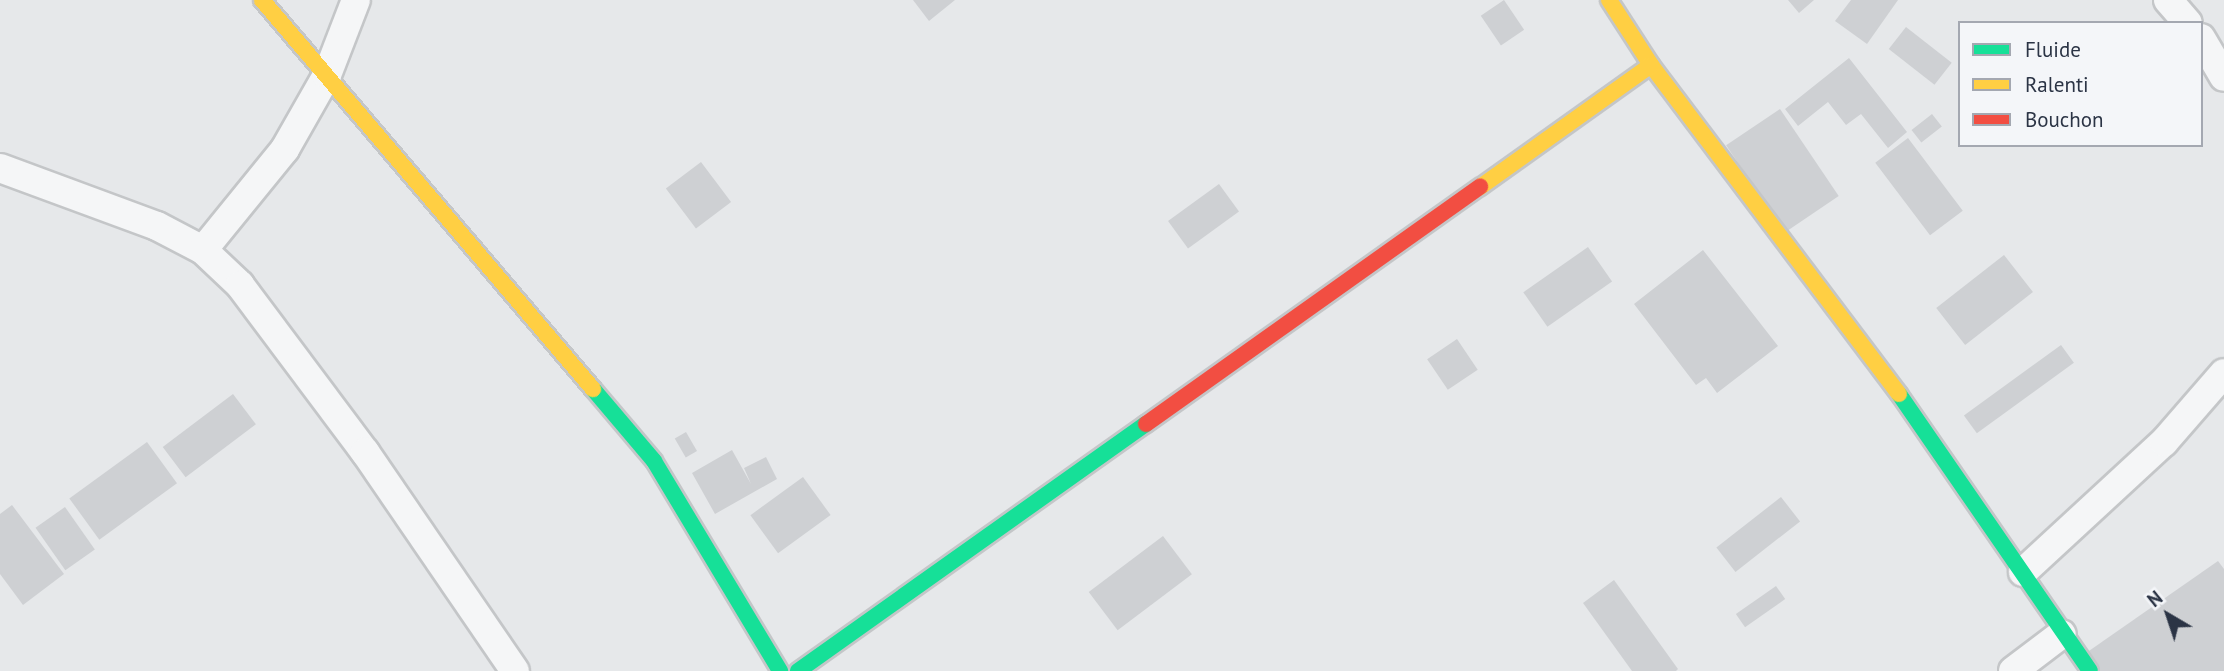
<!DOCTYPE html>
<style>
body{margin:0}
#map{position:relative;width:2224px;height:671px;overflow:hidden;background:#e6e8ea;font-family:"PT Sans",sans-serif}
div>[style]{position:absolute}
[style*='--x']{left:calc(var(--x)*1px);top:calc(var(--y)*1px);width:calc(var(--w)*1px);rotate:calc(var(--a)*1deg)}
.building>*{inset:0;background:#ced0d3;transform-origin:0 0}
.roads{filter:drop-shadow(2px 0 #c4c6c8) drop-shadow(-2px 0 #c4c6c8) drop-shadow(0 2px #c4c6c8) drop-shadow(0 -2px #c4c6c8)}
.street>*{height:28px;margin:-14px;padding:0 14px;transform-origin:14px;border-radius:14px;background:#f5f6f7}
.fast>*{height:16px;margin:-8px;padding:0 8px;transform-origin:8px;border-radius:8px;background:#16e098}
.slow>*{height:16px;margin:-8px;padding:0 8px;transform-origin:8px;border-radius:8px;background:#ffcf43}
.jam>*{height:16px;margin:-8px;padding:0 8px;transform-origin:8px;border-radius:8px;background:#f24e42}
span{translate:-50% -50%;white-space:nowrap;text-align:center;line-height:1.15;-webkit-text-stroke:6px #f4f6f9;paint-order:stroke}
.legend{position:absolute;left:1958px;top:21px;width:245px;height:126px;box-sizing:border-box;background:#f4f6f9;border:2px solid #a4a8b1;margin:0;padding:9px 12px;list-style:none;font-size:21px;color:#2b3445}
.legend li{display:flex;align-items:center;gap:14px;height:35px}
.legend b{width:35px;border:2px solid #a4a8b1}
.north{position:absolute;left:2133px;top:580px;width:70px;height:70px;-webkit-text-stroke:5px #f4f6f9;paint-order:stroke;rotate:321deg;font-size:19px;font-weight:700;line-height:28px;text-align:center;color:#2b3445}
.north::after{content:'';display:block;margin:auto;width:24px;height:32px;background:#2b3445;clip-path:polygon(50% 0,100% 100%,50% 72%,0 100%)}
</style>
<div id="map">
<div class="building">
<div style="clip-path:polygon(913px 0,955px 0,929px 21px)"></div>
<div style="left:1504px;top:0;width:36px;height:28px;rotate:56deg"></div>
<div style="clip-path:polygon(1788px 0,1814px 0,1799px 13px)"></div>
<div style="clip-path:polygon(1851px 0,1898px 0,1867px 44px,1835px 21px)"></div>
<div style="left:1906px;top:27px;width:58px;height:28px;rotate:38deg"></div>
<div style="clip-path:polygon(1849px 58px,1907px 132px,1888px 148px,1861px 114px,1846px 125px,1828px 102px,1798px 126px,1785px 109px)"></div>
<div style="left:1780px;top:109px;width:105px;height:65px;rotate:56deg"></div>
<div style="left:1932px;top:114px;width:16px;height:26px;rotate:52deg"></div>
<div style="left:1908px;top:138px;width:91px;height:41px;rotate:53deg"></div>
<div style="left:701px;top:162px;width:50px;height:44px;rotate:53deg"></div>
<div style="left:1219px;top:184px;width:34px;height:63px;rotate:54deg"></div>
<div style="left:1588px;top:247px;width:42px;height:79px;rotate:55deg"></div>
<div style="clip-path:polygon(1703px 250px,1778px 346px,1717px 393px,1706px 378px,1696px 385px,1634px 304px)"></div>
<div style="left:2004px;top:255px;width:47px;height:86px;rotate:52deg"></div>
<div style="left:1457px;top:339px;width:37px;height:36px;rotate:56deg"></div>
<div style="left:2061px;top:345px;width:22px;height:120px;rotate:54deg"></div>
<div style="left:233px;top:394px;width:38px;height:88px;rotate:53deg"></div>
<div style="left:686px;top:432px;width:22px;height:13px;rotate:60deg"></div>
<div style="left:147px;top:442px;width:51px;height:96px;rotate:54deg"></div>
<div style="clip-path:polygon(732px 450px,751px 484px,744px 468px,766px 457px,777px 479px,715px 514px,692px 473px)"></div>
<div style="left:803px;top:477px;width:47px;height:65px;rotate:54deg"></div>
<div style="left:1781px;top:497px;width:31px;height:82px;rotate:52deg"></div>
<div style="clip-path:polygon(12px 505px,64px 574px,23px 605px,0 574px,0 514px)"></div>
<div style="left:65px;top:507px;width:52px;height:36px;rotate:55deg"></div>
<div style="left:1163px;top:536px;width:48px;height:93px;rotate:53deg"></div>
<div style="clip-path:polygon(2218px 561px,2224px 569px,2224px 671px,2098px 671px,2086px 653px)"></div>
<div style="clip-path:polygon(1614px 580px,1678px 669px,1676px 671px,1632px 671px,1583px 603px)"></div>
<div style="left:1776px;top:586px;width:16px;height:49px;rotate:55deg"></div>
</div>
<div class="roads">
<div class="street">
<div style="--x:2168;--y:0;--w:30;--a:49"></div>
<div style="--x:2201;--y:38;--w:45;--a:59.5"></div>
<div style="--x:0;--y:168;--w:167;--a:20.3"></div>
<div style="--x:157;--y:226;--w:52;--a:27.6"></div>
<div style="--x:203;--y:250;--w:51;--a:43.4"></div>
<div style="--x:240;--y:285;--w:209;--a:53.2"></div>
<div style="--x:365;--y:452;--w:265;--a:55.6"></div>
<div style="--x:203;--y:250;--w:130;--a:-50.9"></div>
<div style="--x:285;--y:149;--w:85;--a:-60.4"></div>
<div style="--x:327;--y:75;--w:80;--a:-68.9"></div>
<div style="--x:2023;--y:572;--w:192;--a:-42.7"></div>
<div style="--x:2164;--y:442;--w:91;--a:-49"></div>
<div style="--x:2013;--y:671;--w:61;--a:-37.1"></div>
</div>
<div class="fast">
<div style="--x:593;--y:389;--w:94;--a:49.7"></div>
<div style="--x:654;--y:461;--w:245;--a:59"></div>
<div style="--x:1899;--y:394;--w:336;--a:55.4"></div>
<div style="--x:798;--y:671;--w:427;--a:-35.4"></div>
</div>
<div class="slow">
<div style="--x:262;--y:0;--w:511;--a:49.61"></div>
<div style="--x:1609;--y:0;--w:77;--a:57.1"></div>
<div style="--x:1651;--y:65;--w:412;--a:53"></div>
<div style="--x:1480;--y:187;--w:210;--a:-35.5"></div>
</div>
<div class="jam">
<div style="--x:1146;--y:424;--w:410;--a:-35.4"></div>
</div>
</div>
<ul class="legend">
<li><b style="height:9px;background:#16e098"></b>Fluide</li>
<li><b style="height:9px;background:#ffcf43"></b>Ralenti</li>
<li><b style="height:9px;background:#f24e42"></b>Bouchon</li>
</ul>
<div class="north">N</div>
</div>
